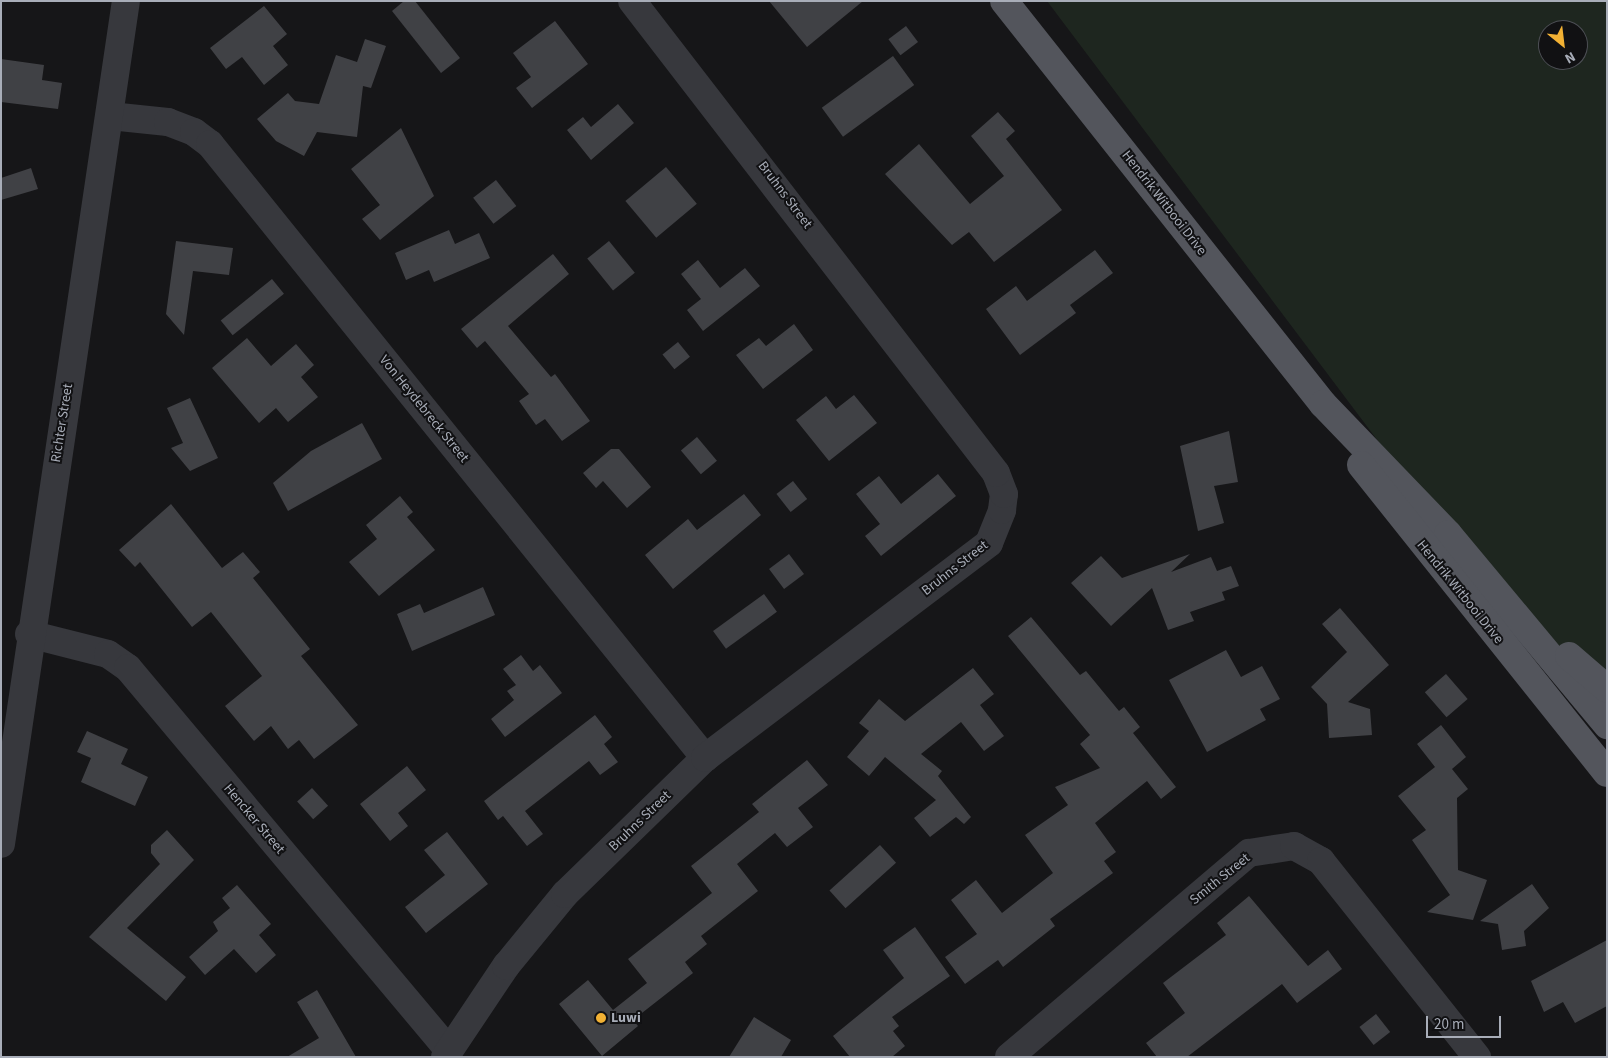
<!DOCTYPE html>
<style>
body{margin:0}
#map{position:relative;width:1608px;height:1058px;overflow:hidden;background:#161618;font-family:"Source Sans 3",sans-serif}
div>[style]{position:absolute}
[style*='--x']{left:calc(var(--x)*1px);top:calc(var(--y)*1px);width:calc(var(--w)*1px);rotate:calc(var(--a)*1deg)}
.green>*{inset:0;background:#1e261f}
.building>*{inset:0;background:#404145;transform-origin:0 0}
.minor>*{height:28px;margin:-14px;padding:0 14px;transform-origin:14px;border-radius:14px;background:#37383d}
.major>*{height:28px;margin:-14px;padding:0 14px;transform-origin:14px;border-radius:14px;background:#53555c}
.dots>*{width:14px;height:14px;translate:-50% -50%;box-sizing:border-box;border:2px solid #111113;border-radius:50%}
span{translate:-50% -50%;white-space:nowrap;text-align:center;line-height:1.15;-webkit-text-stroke:4px #111113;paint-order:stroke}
.street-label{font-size:14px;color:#a8adb8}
.poi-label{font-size:14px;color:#a8adb8;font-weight:700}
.left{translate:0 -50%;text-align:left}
.frame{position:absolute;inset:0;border:2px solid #a8adb8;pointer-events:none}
.north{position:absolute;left:1538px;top:20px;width:50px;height:50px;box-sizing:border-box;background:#111113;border:1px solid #4d4f55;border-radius:50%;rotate:151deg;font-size:14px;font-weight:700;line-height:20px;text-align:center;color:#a8adb8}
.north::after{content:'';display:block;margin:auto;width:18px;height:22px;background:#f2b134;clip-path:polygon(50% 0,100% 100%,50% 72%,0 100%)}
.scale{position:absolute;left:1426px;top:1016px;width:75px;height:22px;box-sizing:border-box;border:2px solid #a8adb8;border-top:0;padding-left:6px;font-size:15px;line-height:18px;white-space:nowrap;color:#a8adb8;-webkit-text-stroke:4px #111113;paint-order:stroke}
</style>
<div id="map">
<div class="green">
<div style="clip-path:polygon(evenodd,1047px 1px,1607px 1px,1607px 689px,1591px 679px,1448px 534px,1047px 1px,1548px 30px,1578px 30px,1578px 60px,1548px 60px,1548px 30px)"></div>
</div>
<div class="building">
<div style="clip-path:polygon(404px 1px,415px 1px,460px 58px,441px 73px,392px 11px)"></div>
<div style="clip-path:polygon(769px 1px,863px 1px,807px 47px)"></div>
<div style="clip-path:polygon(264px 6px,287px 34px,273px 46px,288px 65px,264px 85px,242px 57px,226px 69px,210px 48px)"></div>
<div style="clip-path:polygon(555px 21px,588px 64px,532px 108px,516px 88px,531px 77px,513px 53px)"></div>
<div style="left:906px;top:26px;width:20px;height:22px;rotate:53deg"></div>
<div style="clip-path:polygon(365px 39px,386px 46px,371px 88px,363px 86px,357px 137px,317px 132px,304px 156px,276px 141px,257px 119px,288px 93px,295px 101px,319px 104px,336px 55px,357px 62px)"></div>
<div style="left:893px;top:56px;width:36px;height:88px;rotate:54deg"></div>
<div style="clip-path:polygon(1px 59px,44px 65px,42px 80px,62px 83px,58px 109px,1px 102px)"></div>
<div style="clip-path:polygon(618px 104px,634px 123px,591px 160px,567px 130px,583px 117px,591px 127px)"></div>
<div style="clip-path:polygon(998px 112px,1015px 131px,1006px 139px,1062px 210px,994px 262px,969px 232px,952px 245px,885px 174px,919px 144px,970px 204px,1004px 176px,971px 136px)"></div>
<div style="clip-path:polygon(401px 128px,434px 196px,380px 240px,362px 219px,380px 205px,351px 169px)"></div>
<div style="left:666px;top:167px;width:48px;height:53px;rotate:50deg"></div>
<div style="clip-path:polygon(31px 168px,38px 189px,1px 200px,1px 178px)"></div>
<div style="left:496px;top:180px;width:33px;height:29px;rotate:52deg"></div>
<div style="clip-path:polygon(449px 230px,455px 244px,479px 233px,490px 258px,434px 282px,429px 270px,406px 280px,395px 253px)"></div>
<div style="clip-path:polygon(176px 241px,233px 248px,229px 275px,193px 271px,184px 335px,166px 314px)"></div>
<div style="left:609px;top:241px;width:41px;height:28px;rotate:51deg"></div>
<div style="clip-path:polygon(1095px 250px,1113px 273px,1070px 305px,1076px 313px,1020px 355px,986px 309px,1016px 286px,1027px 301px)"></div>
<div style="clip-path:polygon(553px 254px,569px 274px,508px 326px,551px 377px,555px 374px,590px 421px,562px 441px,545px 419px,536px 425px,519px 401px,529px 394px,485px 341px,477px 348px,461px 329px)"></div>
<div style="clip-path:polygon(698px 260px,720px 288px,745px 268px,760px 286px,703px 331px,687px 310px,701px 299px,681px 274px)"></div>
<div style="left:272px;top:279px;width:19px;height:66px;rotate:51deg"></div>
<div style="clip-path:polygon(794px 324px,813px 350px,763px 389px,736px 355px,759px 338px,766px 346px)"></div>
<div style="clip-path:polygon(247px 338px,271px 366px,296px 344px,314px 365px,301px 377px,318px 397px,288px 422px,276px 408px,259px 423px,212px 368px)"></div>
<div style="left:678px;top:342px;width:19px;height:20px;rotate:51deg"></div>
<div style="clip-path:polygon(854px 395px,877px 423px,829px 461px,796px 420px,826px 396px,836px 409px)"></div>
<div style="clip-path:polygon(190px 398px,218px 458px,190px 471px,171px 448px,183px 443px,167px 408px)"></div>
<div style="clip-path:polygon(362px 423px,382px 459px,288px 511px,273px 483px,311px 451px)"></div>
<div style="clip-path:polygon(1229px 431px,1238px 482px,1214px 486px,1224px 523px,1198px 531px,1180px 446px)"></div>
<div style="left:697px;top:437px;width:31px;height:21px;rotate:50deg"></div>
<div style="clip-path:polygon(611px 449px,619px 449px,651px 487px,627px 508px,603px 481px,596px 488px,583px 473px)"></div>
<div style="clip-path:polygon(938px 474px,956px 496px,881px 556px,865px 536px,880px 524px,856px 494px,879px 476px,901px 504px)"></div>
<div style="left:793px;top:481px;width:23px;height:21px;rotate:52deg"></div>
<div style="clip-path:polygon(744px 494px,761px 515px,673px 589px,645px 555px,688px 519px,697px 530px)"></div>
<div style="clip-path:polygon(400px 496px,413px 512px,407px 517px,435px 550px,379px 596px,349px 562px,377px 539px,366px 525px)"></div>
<div style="clip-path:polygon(171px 504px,222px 568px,243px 552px,260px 572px,253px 578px,310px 649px,301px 656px,358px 725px,314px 759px,299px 740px,288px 749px,271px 726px,254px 741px,225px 706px,262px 676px,211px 612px,192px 627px,140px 562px,135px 567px,119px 550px)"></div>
<div style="left:789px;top:554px;width:25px;height:25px;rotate:53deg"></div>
<div style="clip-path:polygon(1190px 554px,1171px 572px,1211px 557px,1217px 571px,1231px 566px,1239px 586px,1222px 592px,1225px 600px,1190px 612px,1194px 621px,1168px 630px,1152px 588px,1111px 626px,1071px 583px,1101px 556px,1122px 578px)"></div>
<div style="clip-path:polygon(483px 587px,495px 615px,412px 651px,397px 614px,420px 604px,424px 613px)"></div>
<div style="left:764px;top:594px;width:22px;height:63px;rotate:54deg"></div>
<div style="clip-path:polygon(1340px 608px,1389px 665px,1348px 702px,1370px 709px,1372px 735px,1329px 738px,1327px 704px,1311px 687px,1347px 652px,1322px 624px)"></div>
<div style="clip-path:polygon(1031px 617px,1080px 675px,1086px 671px,1119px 711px,1124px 707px,1140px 727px,1133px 733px,1176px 787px,1161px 799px,1147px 781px,1095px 823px,1116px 852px,1104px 861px,1113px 873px,1050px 919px,1055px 926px,1003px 967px,998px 960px,965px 984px,945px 957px,977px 934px,951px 900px,976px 880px,1002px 913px,1053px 873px,1025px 835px,1068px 805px,1055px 787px,1100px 768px,1080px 744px,1090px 735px,1008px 636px)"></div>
<div style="clip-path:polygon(1226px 650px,1241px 677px,1262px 666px,1280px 699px,1260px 709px,1266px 720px,1207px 752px,1169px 680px)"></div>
<div style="clip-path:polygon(521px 655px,533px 671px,540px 665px,562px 693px,505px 737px,491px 719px,514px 700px,507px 691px,516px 685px,503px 669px)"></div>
<div style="clip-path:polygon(973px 668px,994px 694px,980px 705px,1004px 736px,984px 751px,961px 722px,921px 754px,942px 771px,938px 776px,971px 817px,964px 824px,956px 817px,930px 837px,914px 818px,936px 800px,885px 757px,869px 776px,847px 757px,869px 731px,859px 723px,879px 699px,905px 721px)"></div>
<div style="left:1446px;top:674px;width:33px;height:28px;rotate:49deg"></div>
<div style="clip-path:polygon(595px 715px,612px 737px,604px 744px,618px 762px,600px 775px,589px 761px,525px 811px,543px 834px,527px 846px,503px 816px,498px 820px,484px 801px)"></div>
<div style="clip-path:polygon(1441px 725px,1466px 757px,1452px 769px,1468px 789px,1457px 798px,1458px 870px,1487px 880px,1473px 920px,1427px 912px,1450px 895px,1412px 840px,1426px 830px,1398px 796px,1435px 767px,1417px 744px)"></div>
<div style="clip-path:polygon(87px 731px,128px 749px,121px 764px,148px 777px,135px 806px,81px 782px,91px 758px,77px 752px)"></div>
<div style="clip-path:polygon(807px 760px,828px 785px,798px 808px,813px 827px,787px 847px,775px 833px,737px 864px,758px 891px,701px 936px,707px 944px,685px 962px,693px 973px,633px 1020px,638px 1026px,602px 1056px,559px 1004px,588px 980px,613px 1010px,647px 983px,628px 959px,712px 893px,691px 866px,759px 812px,752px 804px)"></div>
<div style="clip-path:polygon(407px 766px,426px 790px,398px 813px,408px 826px,390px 841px,360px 804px)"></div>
<div style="left:312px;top:788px;width:24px;height:20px;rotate:48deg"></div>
<div style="clip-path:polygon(167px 830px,194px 860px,127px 928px,186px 977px,166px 1001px,89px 937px,160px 864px,151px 853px,151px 845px)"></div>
<div style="clip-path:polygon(447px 832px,488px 884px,426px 933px,405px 907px,445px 875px,424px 850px)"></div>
<div style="left:880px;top:845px;width:24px;height:68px;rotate:48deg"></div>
<div style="clip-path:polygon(1532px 884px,1549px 908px,1524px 931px,1526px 946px,1502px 950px,1498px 924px,1480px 921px)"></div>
<div style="clip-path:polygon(237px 885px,271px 924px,259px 935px,276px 955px,256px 973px,234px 949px,205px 975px,189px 957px,218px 931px,213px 922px,230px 908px,222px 898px)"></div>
<div style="clip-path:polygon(1249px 896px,1308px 966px,1328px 950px,1342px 969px,1297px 1003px,1282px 984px,1187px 1057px,1157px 1057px,1146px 1043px,1185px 1013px,1163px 983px,1226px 935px,1217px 923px)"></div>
<div style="clip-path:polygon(915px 927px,950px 976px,892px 1017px,899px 1026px,893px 1031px,905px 1046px,892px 1057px,850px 1057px,833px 1036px,904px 978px,883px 950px)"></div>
<div style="clip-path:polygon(1607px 940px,1607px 1006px,1575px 1023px,1563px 1002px,1544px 1012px,1531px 981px)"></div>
<div style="clip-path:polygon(317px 990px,356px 1057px,287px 1057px,319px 1038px,297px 1002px)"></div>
<div style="left:1376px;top:1014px;width:23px;height:21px;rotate:52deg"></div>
<div style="clip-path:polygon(754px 1017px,791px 1040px,781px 1057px,729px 1057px)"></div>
</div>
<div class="minor">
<div style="--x:110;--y:116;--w:58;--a:5.9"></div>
<div style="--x:168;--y:122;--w:28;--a:21"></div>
<div style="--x:194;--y:132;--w:20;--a:37"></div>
<div style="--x:210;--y:144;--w:789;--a:51.12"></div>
<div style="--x:29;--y:634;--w:81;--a:14.2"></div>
<div style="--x:108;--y:654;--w:24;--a:35"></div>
<div style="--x:128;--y:668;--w:498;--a:50"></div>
<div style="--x:1;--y:844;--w:852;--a:-81.57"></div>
<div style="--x:445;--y:1057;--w:110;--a:-56.2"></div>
<div style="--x:506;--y:966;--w:93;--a:-50.7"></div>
<div style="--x:565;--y:894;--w:195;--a:-44.2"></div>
<div style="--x:705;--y:758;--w:356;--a:-37.1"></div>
<div style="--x:989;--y:543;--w:35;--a:-68"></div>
<div style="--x:1002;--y:510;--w:16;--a:-83"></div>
<div style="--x:1004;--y:494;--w:22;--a:-111"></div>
<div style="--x:996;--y:473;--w:596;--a:-127.64"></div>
<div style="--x:1009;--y:1057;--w:315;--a:-40.4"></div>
<div style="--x:1249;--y:853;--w:46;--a:-8.8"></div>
<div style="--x:1294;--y:846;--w:31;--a:29"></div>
<div style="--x:1321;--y:861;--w:251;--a:51.5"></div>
</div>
<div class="major">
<div style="--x:1004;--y:1;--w:514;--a:51.64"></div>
<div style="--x:1323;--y:404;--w:180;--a:46.1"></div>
<div style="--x:1448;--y:534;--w:249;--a:50.2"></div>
<div style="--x:1361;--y:465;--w:394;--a:51.4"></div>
<div style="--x:1569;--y:656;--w:50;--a:41"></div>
</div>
<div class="dots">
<div style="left:601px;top:1018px;background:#f2b134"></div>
</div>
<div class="street-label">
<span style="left:785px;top:195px;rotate:53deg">Bruhns Street</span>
<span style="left:1164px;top:203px;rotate:52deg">Hendrik Witbooi Drive</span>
<span style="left:424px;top:409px;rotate:51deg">Von Heydebreck Street</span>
<span style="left:62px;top:423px;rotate:-81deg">Richter Street</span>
<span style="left:955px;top:568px;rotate:-38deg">Bruhns Street</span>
<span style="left:1460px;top:592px;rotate:51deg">Hendrik Witbooi Drive</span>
<span style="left:254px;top:819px;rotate:50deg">Hencker Street</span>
<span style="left:640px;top:821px;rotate:-44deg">Bruhns Street</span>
<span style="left:1220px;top:879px;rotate:-39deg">Smith Street</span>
</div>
<div class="poi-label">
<span class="left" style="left:611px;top:1018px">Luwi</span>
</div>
<div class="frame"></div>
<div class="north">N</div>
<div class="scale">20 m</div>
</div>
